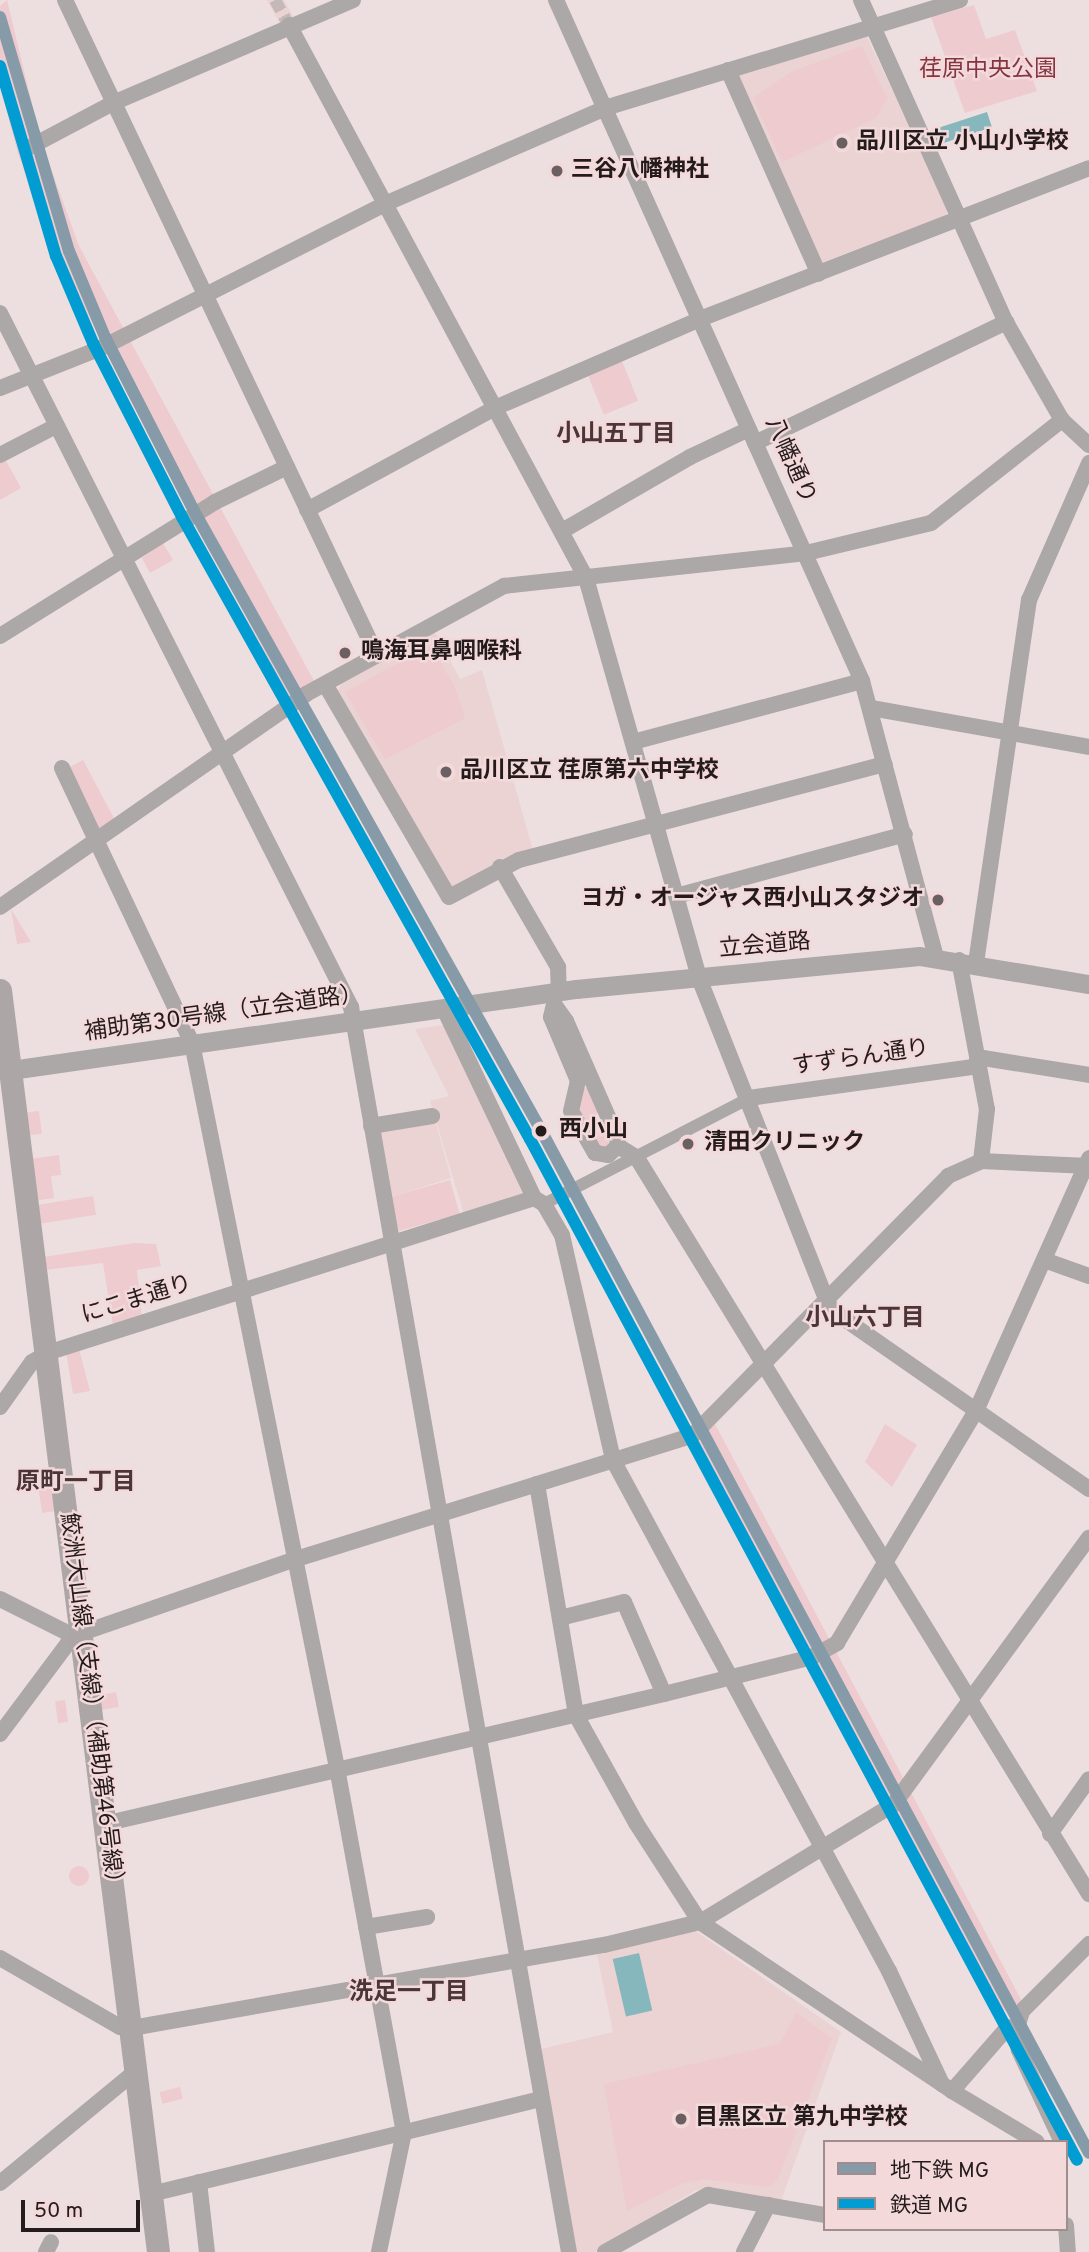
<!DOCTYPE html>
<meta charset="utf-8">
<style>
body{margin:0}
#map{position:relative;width:1089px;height:2252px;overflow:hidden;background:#eddfe0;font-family:Overpass,"Noto Sans JP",sans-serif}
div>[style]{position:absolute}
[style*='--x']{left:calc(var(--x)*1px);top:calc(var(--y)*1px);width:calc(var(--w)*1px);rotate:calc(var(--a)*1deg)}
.built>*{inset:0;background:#ebd2d3}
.green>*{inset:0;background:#edcbce;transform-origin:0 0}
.round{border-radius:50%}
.water>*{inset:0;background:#85b7bc;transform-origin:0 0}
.pedestrian-tunnel>*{height:12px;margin-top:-6px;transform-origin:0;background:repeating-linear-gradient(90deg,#c5b8b9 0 12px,transparent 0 18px)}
.pedestrian>*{height:12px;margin:-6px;padding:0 6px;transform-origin:6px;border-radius:6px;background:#aca8a8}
.minor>*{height:16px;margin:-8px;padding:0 8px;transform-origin:8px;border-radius:8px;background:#aca8a8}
.tertiary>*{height:19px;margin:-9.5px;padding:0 9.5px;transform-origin:9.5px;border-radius:9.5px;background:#aca8a8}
.secondary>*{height:23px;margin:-11.5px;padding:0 11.5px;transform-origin:11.5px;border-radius:11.5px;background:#ada6a7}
.rail-1>*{height:12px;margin:-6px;padding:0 6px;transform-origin:6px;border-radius:6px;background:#009cd2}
.metro-1>*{height:12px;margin:-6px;padding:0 6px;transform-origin:6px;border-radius:6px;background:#869ba7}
.dots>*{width:19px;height:19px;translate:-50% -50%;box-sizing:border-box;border:4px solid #f3d9da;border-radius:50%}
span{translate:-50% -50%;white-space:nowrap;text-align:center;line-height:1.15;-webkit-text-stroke:5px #f3d9da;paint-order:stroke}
.park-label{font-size:23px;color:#833541}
.poi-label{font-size:23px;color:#241b1c;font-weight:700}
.left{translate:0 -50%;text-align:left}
.right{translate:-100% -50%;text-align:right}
.street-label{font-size:23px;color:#241b1c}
.stop-label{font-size:23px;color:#241b1c;font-weight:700}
.neighbourhood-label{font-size:24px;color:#4a3638;font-weight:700}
.legend{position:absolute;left:823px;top:2140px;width:245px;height:91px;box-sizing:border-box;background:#f3d9da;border:2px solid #a08d8e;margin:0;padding:9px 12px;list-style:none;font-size:21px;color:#241b1c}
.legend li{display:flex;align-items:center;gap:14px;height:35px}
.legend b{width:35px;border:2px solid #a08d8e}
.scale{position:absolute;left:21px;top:2200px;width:119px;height:32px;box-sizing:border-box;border:4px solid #241b1c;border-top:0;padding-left:9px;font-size:21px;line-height:24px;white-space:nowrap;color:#241b1c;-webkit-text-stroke:5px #f3d9da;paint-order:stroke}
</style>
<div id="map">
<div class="built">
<div style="clip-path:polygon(267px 0,284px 0,294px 18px,280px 24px)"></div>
<div style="clip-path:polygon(866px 35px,949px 208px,945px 216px,823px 262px,817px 260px,735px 78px,737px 71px)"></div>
<div style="clip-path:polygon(435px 632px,460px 679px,482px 670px,533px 850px,502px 859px,455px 888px,444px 884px,337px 693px,340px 685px)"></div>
<div style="clip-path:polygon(444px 1025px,526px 1195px,464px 1214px,430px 1101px,449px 1096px,415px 1029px)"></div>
<div style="clip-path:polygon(430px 1120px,436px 1124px,451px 1178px,390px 1197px,377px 1129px)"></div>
<div style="clip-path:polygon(694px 1930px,841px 2032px,781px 2201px,696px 2190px,594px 2252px,575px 2252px,541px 2049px,613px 2032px,596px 1950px)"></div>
</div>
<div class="green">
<div style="clip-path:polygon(7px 0,41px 141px,79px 246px,314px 681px,288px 697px,58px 258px,18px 154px,0 86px,0 6px)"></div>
<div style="clip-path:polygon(974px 5px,986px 39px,1015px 30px,1037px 91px,965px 113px,931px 17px)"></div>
<div style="clip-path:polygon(862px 46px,887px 99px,876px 118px,782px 162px,753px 98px,793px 71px)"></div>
<div style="left:622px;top:361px;width:43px;height:37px;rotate:68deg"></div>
<div style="clip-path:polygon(4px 457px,21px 488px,0 500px,0 459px)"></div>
<div style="clip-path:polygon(163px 543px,173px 560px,150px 573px,142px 558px)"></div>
<div style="clip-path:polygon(430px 646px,455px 687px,465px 718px,385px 759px,345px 692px)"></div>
<div style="left:83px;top:760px;width:68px;height:20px;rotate:62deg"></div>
<div style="clip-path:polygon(11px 909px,31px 942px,17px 944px)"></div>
<div style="clip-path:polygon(582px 1088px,588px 1088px,598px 1111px,596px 1118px,586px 1122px,576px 1109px)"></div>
<div style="left:39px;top:1111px;width:23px;height:16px;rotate:83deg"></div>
<div style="clip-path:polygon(606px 1127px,609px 1145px,600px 1149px,591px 1134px)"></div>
<div style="clip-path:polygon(59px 1155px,61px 1175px,51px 1176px,54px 1198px,34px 1201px,29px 1159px)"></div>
<div style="left:450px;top:1180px;width:35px;height:63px;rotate:74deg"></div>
<div style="left:93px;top:1196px;width:19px;height:57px;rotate:81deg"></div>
<div style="clip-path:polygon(135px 1243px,156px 1244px,161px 1266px,137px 1270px,142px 1318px,113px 1326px,103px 1263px,45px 1270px,43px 1257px)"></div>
<div style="clip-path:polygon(79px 1349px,90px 1391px,73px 1394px,66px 1351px)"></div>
<div style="left:715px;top:1424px;width:654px;height:28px;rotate:62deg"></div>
<div style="clip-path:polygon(885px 1424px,917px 1445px,892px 1487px,865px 1462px)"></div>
<div style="left:53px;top:1485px;width:26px;height:15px;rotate:81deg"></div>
<div style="left:116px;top:1692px;width:15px;height:19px;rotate:79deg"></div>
<div style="left:65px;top:1700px;width:22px;height:10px;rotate:82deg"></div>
<div class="round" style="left:69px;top:1866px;width:20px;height:20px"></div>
<div style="clip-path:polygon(796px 2013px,832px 2038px,778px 2179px,769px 2187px,703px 2179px,681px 2184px,627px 2211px,604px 2084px,780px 2044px)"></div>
<div style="left:180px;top:2087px;width:12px;height:21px;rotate:76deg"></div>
</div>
<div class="water">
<div style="left:987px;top:112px;width:16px;height:58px;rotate:72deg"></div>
<div style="left:639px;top:1953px;width:59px;height:27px;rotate:77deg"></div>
</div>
<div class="pedestrian-tunnel">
<div style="--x:275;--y:0;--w:29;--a:61"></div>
</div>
<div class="pedestrian">
<div style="--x:544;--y:1204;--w:231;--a:-27.3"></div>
</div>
<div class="minor">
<div style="--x:65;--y:0;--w:726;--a:64.56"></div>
<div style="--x:556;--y:0;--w:747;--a:65.8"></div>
<div style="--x:862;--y:681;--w:287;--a:75"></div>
<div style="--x:861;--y:0;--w:353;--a:65.8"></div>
<div style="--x:1006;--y:322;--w:113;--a:60.3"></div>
<div style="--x:1062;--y:420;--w:37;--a:43"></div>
<div style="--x:289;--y:25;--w:628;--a:61.76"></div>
<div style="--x:586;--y:578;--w:416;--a:74.2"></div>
<div style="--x:699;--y:978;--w:347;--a:68.4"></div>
<div style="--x:827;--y:1301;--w:12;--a:59"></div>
<div style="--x:833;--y:1311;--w:312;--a:34.8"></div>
<div style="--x:728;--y:70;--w:223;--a:66"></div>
<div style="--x:30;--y:147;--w:94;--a:-27.9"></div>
<div style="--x:113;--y:103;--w:261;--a:-23.2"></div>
<div style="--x:0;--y:313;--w:778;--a:63.17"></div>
<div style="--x:351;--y:1007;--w:1264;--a:80.07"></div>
<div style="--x:0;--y:388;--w:109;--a:-21.6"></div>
<div style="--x:101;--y:348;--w:321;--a:-26.9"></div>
<div style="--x:387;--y:203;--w:238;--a:-23.5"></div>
<div style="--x:605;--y:108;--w:371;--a:-16.9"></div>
<div style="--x:755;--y:443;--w:279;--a:-25.7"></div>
<div style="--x:0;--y:455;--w:63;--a:-27.4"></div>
<div style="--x:307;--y:510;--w:216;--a:-28.5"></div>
<div style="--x:497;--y:407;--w:221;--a:-23.4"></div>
<div style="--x:700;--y:319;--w:417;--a:-21.2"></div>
<div style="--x:562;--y:531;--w:148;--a:-30"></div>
<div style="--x:690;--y:457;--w:65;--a:-25.4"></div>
<div style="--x:0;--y:636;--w:253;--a:-31.9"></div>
<div style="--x:215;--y:502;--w:80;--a:-25.9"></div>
<div style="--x:325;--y:684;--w:246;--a:59.8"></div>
<div style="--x:449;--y:897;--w:79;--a:-27.9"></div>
<div style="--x:519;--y:860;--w:378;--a:-14.7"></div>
<div style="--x:871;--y:708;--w:221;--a:10.1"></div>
<div style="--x:633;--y:742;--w:237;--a:-14.9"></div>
<div style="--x:62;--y:768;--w:304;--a:64.7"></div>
<div style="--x:192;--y:1043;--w:739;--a:78.69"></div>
<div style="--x:337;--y:1768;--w:370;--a:79.6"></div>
<div style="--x:404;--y:2132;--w:123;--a:101.8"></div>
<div style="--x:500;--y:867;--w:116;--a:59.9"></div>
<div style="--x:558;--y:967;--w:25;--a:88"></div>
<div style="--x:676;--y:896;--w:237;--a:-15.1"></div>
<div style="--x:0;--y:907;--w:373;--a:-34.8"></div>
<div style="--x:306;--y:694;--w:226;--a:-28.6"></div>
<div style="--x:504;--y:586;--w:304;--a:-6.2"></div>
<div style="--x:806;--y:553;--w:129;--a:-13.5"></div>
<div style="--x:931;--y:523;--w:167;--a:-38.2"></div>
<div style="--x:959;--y:960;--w:152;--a:79.4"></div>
<div style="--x:987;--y:1109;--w:52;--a:96.6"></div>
<div style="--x:976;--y:963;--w:367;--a:-81.7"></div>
<div style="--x:1029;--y:600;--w:150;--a:-66.3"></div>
<div style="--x:554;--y:1004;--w:21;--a:55"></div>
<div style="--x:566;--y:1021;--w:127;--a:66.3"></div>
<div style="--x:617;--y:1137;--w:9;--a:84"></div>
<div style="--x:618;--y:1146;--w:13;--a:138"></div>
<div style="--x:608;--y:1155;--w:13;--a:-171"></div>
<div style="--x:595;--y:1153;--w:48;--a:-119.7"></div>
<div style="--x:571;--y:1111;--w:31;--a:-77"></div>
<div style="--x:578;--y:1081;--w:69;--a:-112.9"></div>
<div style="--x:551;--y:1017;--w:13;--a:-77"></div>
<div style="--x:444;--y:1009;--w:209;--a:64.5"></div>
<div style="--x:534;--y:1198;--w:12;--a:31"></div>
<div style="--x:544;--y:1204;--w:36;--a:60"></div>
<div style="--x:562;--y:1235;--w:231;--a:77.2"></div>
<div style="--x:613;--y:1460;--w:581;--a:61.63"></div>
<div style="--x:889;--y:1971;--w:125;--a:64.9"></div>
<div style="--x:977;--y:1057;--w:113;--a:9.1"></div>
<div style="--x:749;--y:1098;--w:232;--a:-7.9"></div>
<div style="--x:371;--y:1126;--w:62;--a:-9.3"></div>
<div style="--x:618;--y:1146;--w:22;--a:32"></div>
<div style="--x:637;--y:1158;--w:864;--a:58.44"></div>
<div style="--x:1047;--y:1261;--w:45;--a:19.7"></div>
<div style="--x:0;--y:1407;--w:55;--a:-54.6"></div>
<div style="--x:32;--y:1362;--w:17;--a:-31"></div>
<div style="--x:47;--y:1353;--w:511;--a:-17.65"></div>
<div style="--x:537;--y:1484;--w:234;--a:80.4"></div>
<div style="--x:576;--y:1715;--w:124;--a:60.9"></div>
<div style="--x:636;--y:1823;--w:118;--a:57.1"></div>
<div style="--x:700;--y:1922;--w:303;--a:33.8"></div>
<div style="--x:952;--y:2091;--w:99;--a:31"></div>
<div style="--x:0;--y:1599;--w:85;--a:26.6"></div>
<div style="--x:560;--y:1618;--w:66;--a:-14"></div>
<div style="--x:624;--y:1602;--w:100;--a:66.5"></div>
<div style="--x:0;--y:1734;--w:114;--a:-53.2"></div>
<div style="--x:68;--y:1643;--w:17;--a:-36"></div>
<div style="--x:82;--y:1633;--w:223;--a:-19.1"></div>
<div style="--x:293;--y:1560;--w:418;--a:-17.3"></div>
<div style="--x:692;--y:1436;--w:365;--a:-45.4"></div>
<div style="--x:948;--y:1176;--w:36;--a:-24"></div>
<div style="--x:981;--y:1161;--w:108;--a:2.7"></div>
<div style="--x:104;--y:1824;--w:575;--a:-13.07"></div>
<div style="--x:664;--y:1694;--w:153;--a:-14"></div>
<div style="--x:812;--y:1657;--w:29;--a:-29"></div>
<div style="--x:837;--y:1643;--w:270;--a:-59.1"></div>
<div style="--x:976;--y:1411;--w:277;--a:-65.9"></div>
<div style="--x:1050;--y:1834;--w:67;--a:-54.7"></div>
<div style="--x:366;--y:1927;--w:62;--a:-9.3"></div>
<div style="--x:0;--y:1958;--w:138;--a:29.9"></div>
<div style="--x:120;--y:2027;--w:12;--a:5"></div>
<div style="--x:132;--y:2028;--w:479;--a:-10"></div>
<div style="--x:604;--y:1945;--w:99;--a:-13.5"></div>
<div style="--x:700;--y:1922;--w:227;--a:-31.3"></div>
<div style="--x:894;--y:1804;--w:330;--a:-53.8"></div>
<div style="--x:952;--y:2091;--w:85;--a:-48.8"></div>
<div style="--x:1062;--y:2142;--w:102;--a:-115.1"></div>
<div style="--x:1019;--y:2050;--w:19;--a:-99"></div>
<div style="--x:1016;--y:2031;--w:21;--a:-73"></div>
<div style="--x:1022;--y:2011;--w:95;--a:-45"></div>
<div style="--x:199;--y:2182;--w:70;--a:83.5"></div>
<div style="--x:0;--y:2183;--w:176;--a:-39.5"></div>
<div style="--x:151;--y:2194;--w:402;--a:-13.7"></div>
<div style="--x:1066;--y:2225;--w:27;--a:86"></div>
<div style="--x:46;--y:2252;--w:11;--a:-63"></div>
<div style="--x:605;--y:2252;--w:118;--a:-29"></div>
<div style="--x:708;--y:2195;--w:119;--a:9.7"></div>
<div style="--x:744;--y:2252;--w:53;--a:-62.9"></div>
</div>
<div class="tertiary">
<div style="--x:11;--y:1070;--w:571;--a:-8.16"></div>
<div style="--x:576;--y:989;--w:345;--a:-5.5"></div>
<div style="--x:919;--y:956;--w:172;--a:9.4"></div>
</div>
<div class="secondary">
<div style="--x:0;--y:990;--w:1272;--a:82.86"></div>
</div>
<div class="rail-1">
<div style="--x:0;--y:66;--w:198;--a:73.6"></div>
<div style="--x:56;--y:256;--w:95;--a:67"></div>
<div style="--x:93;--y:343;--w:195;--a:62.9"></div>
<div style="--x:182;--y:517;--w:713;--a:60.77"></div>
<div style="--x:530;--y:1139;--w:1158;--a:61.82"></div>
</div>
<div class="metro-1">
<div style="--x:0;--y:17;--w:244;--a:73.6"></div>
<div style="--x:69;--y:251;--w:93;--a:67.3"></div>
<div style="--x:105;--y:337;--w:195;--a:62.9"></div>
<div style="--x:194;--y:511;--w:712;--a:60.73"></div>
<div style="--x:542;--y:1132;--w:1158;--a:61.82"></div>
</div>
<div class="dots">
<div style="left:842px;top:143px;background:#6a6061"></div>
<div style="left:557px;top:171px;background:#6a6061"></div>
<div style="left:345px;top:653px;background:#6a6061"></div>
<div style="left:446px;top:772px;background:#6a6061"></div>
<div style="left:938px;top:900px;background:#6a6061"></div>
<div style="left:541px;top:1131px;background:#241b1c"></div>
<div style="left:688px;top:1144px;background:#6a6061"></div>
<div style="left:681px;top:2119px;background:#6a6061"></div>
</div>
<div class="park-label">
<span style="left:988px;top:71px">荏原中央公園</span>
</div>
<div class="poi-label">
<span class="left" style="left:856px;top:143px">品川区立 小山小学校</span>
<span class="left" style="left:571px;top:171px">三谷八幡神社</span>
<span class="left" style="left:361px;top:653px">鳴海耳鼻咽喉科</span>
<span class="left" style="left:460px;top:772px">品川区立 荏原第六中学校</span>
<span class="right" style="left:924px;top:900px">ヨガ・オージャス西小山スタジオ</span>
<span class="left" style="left:704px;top:1144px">清田クリニック</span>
<span class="left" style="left:695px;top:2119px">目黒区立 第九中学校</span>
</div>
<div class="street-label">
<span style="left:789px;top:461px;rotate:66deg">八幡通り</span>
<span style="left:765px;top:947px;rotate:-5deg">立会道路</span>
<span style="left:224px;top:1015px;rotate:-8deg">補助第30号線（立会道路）</span>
<span style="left:861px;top:1059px;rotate:-8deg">すずらん通り</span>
<span style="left:137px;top:1301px;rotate:-17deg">にこま通り</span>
<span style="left:90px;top:1704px;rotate:83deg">鮫洲大山線（支線）（補助第46号線）</span>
</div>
<div class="stop-label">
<span class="left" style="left:559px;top:1131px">西小山</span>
</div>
<div class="neighbourhood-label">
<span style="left:616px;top:436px">小山五丁目</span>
<span style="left:865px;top:1320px">小山六丁目</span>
<span style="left:76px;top:1484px">原町一丁目</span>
<span style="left:409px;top:1994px">洗足一丁目</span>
</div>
<ul class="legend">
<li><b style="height:9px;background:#869ba7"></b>地下鉄 MG</li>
<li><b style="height:9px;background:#009cd2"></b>鉄道 MG</li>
</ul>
<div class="scale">50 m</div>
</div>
